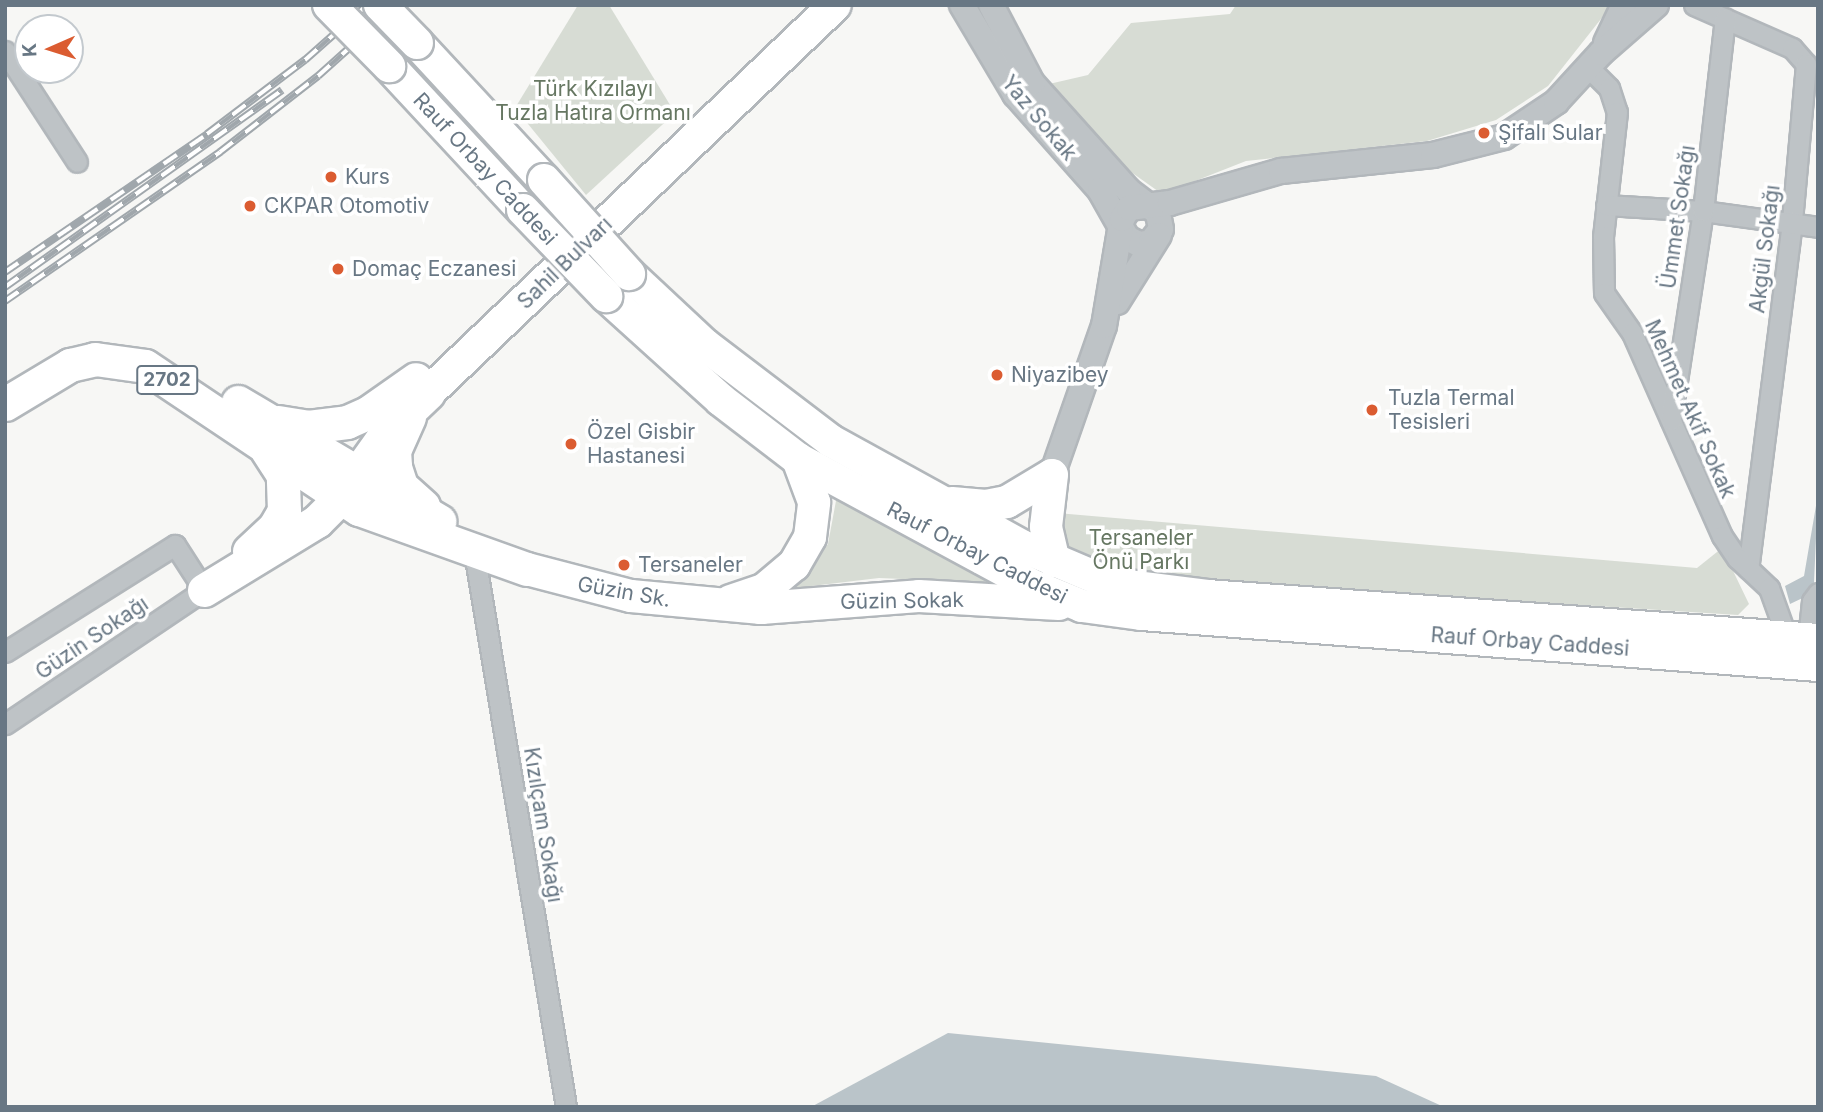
<!DOCTYPE html>
<meta charset="utf-8">
<style>
body{margin:0}
#map{position:relative;width:1823px;height:1112px;overflow:hidden;background:#f7f7f5;font-family:Inter,sans-serif}
div>[style]{position:absolute}
[style*='--x']{left:calc(var(--x)*1px);top:calc(var(--y)*1px);width:calc(var(--w)*1px);rotate:calc(var(--a)*1deg)}
.green>*{inset:0;background:#d7dcd4}
.water>*{inset:0;background:#bac4c9}
.roads{filter:drop-shadow(2px 0 #b2b7bb) drop-shadow(-2px 0 #b2b7bb) drop-shadow(0 2px #b2b7bb) drop-shadow(0 -2px #b2b7bb)}
.minor>*{height:19px;margin:-9.5px;padding:0 9.5px;transform-origin:9.5px;border-radius:9.5px;background:#bec3c6}
.tertiary>*{height:24px;margin:-12px;padding:0 12px;transform-origin:12px;border-radius:12px;background:#bec3c6}
.primary>*{height:32px;margin:-16px;padding:0 16px;transform-origin:16px;border-radius:16px;background:#fff}
.trunk>*{height:33px;margin:-16.5px;padding:0 16.5px;transform-origin:16.5px;border-radius:16.5px;background:#fff}
.rail>*{height:8px;margin-top:-4px;transform-origin:0;background:repeating-linear-gradient(90deg,#fff 0 16px,#a0a7ac 0 32px);box-sizing:border-box;border-block:2px solid #a0a7ac}
.bridges{filter:drop-shadow(2px 0 #b2b7bb) drop-shadow(-2px 0 #b2b7bb) drop-shadow(0 2px #b2b7bb) drop-shadow(0 -2px #b2b7bb)}
.primary-bridge>*{height:32px;margin:-16px;padding:0 16px;transform-origin:16px;border-radius:16px;background:#fff}
.dots>*{width:19px;height:19px;translate:-50% -50%;box-sizing:border-box;border:4px solid #fff;border-radius:50%}
span{translate:-50% -50%;white-space:nowrap;text-align:center;line-height:1.15;-webkit-text-stroke:7px #fff;paint-order:stroke}
.shield-label span{padding:2px 5px;background:#fff;border:2px solid;border-radius:5px;-webkit-text-stroke-width:0}
.shield-label{font-size:19px;color:#687784;font-weight:700}
.park-label{font-size:21px;color:#667762}
.street-label{font-size:21px;color:#687784}
.poi-label{font-size:21px;color:#687784}
.left{translate:0 -50%;text-align:left}
.frame{position:absolute;inset:0;border:7px solid #687784;pointer-events:none}
.north{position:absolute;left:14px;top:14px;width:70px;height:70px;box-sizing:border-box;background:#fff;border:2px solid #c3c9ce;border-radius:50%;rotate:267deg;font-size:19px;font-weight:700;line-height:28px;text-align:center;color:#687784}
.north::after{content:'';display:block;margin:auto;width:24px;height:32px;background:#db5c31;clip-path:polygon(50% 0,100% 100%,50% 72%,0 100%)}
</style>
<div id="map">
<div class="green">
<div style="clip-path:polygon(578px 5px,609px 5px,675px 113px,586px 195px,515px 108px)"></div>
<div style="clip-path:polygon(1236px 5px,1612px 5px,1548px 86px,1496px 120px,1427px 141px,1246px 161px,1162px 194px,1124px 167px,1049px 84px,1088px 75px,1131px 23px,1230px 14px)"></div>
<div style="clip-path:polygon(838px 490px,998px 583px,879px 578px,778px 590px,806px 571px,828px 544px)"></div>
<div style="clip-path:polygon(1057px 513px,1697px 568px,1722px 548px,1749px 604px,1738px 615px,1122px 576px,1060px 551px)"></div>
</div>
<div class="water">
<div style="clip-path:polygon(1818px 494px,1814px 583px,1811px 594px,1790px 604px,1785px 586px,1804px 576px)"></div>
<div style="clip-path:polygon(948px 1033px,1376px 1076px,1444px 1107px,811px 1107px)"></div>
</div>
<div class="roads">
<div class="minor">
<div style="--x:1694;--y:5;--w:107;--a:23.7"></div>
<div style="--x:1792;--y:48;--w:21;--a:49"></div>
<div style="--x:1806;--y:64;--w:159;--a:95.1"></div>
<div style="--x:1792;--y:222;--w:349;--a:97.2"></div>
<div style="--x:5;--y:51;--w:132;--a:57"></div>
<div style="--x:1589;--y:68;--w:28;--a:45"></div>
<div style="--x:1609;--y:88;--w:25;--a:72"></div>
<div style="--x:1617;--y:112;--w:125;--a:96.4"></div>
<div style="--x:1603;--y:236;--w:57;--a:89"></div>
<div style="--x:1604;--y:293;--w:49;--a:55"></div>
<div style="--x:1632;--y:333;--w:222;--a:66.1"></div>
<div style="--x:1722;--y:536;--w:27;--a:56"></div>
<div style="--x:1737;--y:558;--w:44;--a:43.2"></div>
<div style="--x:1769;--y:588;--w:53;--a:70.2"></div>
<div style="--x:1606;--y:205;--w:97;--a:3.5"></div>
<div style="--x:1703;--y:211;--w:116;--a:7.9"></div>
<div style="--x:1671;--y:420;--w:211;--a:-81.3"></div>
<div style="--x:1703;--y:211;--w:194;--a:-83.5"></div>
<div style="--x:474;--y:551;--w:564;--a:80.6"></div>
<div style="--x:1808;--y:639;--w:38;--a:-84"></div>
<div style="--x:1812;--y:601;--w:10;--a:-53"></div>
<div style="--x:5;--y:652;--w:201;--a:-32.2"></div>
<div style="--x:175;--y:545;--w:54;--a:57.2"></div>
<div style="--x:204;--y:590;--w:240;--a:146"></div>
</div>
<div class="tertiary">
<div style="--x:962;--y:5;--w:104;--a:59.2"></div>
<div style="--x:1015;--y:94;--w:128;--a:48.5"></div>
<div style="--x:1100;--y:190;--w:55;--a:60.6"></div>
<div style="--x:1127;--y:238;--w:13;--a:27"></div>
<div style="--x:1139;--y:244;--w:12;--a:-9"></div>
<div style="--x:1151;--y:242;--w:16;--a:-52"></div>
<div style="--x:1161;--y:229;--w:16;--a:-101"></div>
<div style="--x:1158;--y:213;--w:38;--a:-143"></div>
<div style="--x:1128;--y:190;--w:144;--a:-131.9"></div>
<div style="--x:1032;--y:83;--w:88;--a:-117.7"></div>
<div style="--x:1606;--y:43;--w:42;--a:-64.7"></div>
<div style="--x:1117;--y:302;--w:79;--a:-57.9"></div>
<div style="--x:1052;--y:475;--w:158;--a:-70.8"></div>
<div style="--x:1104;--y:326;--w:109;--a:-80.5"></div>
<div style="--x:1122;--y:219;--w:13;--a:-58"></div>
<div style="--x:1129;--y:208;--w:41;--a:-7"></div>
<div style="--x:1170;--y:203;--w:116;--a:-16.1"></div>
<div style="--x:1281;--y:171;--w:153;--a:-6"></div>
<div style="--x:1433;--y:155;--w:73;--a:-14.2"></div>
<div style="--x:1504;--y:137;--w:63;--a:-33.9"></div>
<div style="--x:1556;--y:102;--w:67;--a:-47.4"></div>
<div style="--x:1601;--y:53;--w:73;--a:-41.1"></div>
</div>
<div class="primary">
<div style="--x:417;--y:43;--w:187;--a:47.2"></div>
<div style="--x:389;--y:66;--w:197;--a:47.1"></div>
<div style="--x:629;--y:274;--w:104;--a:43.1"></div>
<div style="--x:705;--y:345;--w:158;--a:37.3"></div>
<div style="--x:831;--y:441;--w:220;--a:28.8"></div>
<div style="--x:1024;--y:547;--w:95;--a:23"></div>
<div style="--x:1111;--y:584;--w:97;--a:7.1"></div>
<div style="--x:1207;--y:596;--w:613;--a:4.12"></div>
<div style="--x:606;--y:296;--w:155;--a:42.1"></div>
<div style="--x:721;--y:400;--w:97;--a:37.5"></div>
<div style="--x:798;--y:459;--w:265;--a:28.4"></div>
<div style="--x:1031;--y:585;--w:55;--a:22.4"></div>
<div style="--x:1082;--y:606;--w:61;--a:7.6"></div>
<div style="--x:1142;--y:614;--w:678;--a:4.31"></div>
<div style="--x:428;--y:393;--w:562;--a:-43.63"></div>
<div style="--x:1052;--y:475;--w:52;--a:96.6"></div>
<div style="--x:1046;--y:527;--w:35;--a:77"></div>
<div style="--x:952;--y:503;--w:34;--a:5"></div>
<div style="--x:986;--y:506;--w:21;--a:-11"></div>
<div style="--x:1007;--y:502;--w:52;--a:-31"></div>
<div style="--x:527;--y:569;--w:107;--a:14.6"></div>
<div style="--x:631;--y:596;--w:131;--a:5.3"></div>
<div style="--x:761;--y:608;--w:158;--a:-4.3"></div>
<div style="--x:919;--y:596;--w:140;--a:3.3"></div>
<div style="--x:731;--y:601;--w:36;--a:-19"></div>
<div style="--x:765;--y:589;--w:38;--a:-40"></div>
<div style="--x:794;--y:565;--w:32;--a:-60"></div>
<div style="--x:810;--y:537;--w:35;--a:-83"></div>
<div style="--x:814;--y:502;--w:46;--a:-110.4"></div>
</div>
<div class="trunk">
<div style="--x:238;--y:402;--w:234;--a:30.6"></div>
<div style="--x:5;--y:404;--w:76;--a:-31"></div>
<div style="--x:70;--y:365;--w:26;--a:-13"></div>
<div style="--x:95;--y:359;--w:50;--a:8"></div>
<div style="--x:145;--y:366;--w:257;--a:33.8"></div>
<div style="--x:359;--y:509;--w:178;--a:19.7"></div>
<div style="--x:409;--y:417;--w:37;--a:114"></div>
<div style="--x:394;--y:451;--w:16;--a:86"></div>
<div style="--x:395;--y:467;--w:20;--a:72"></div>
<div style="--x:401;--y:486;--w:30;--a:42"></div>
<div style="--x:278;--y:422;--w:30;--a:9"></div>
<div style="--x:308;--y:427;--w:39;--a:-7"></div>
<div style="--x:347;--y:422;--w:24;--a:-24"></div>
<div style="--x:369;--y:412;--w:57;--a:-35.1"></div>
<div style="--x:249;--y:551;--w:34;--a:-43"></div>
<div style="--x:274;--y:528;--w:20;--a:-60"></div>
<div style="--x:284;--y:511;--w:36;--a:-92"></div>
<div style="--x:283;--y:475;--w:30;--a:-123"></div>
<div style="--x:204;--y:590;--w:132;--a:-31.4"></div>
<div style="--x:317;--y:521;--w:31;--a:-45"></div>
<div style="--x:339;--y:499;--w:81;--a:-54.5"></div>
<div style="--x:386;--y:433;--w:58;--a:-43.6"></div>
</div>
</div>
<div class="rail">
<div style="--x:5;--y:272;--w:245;--a:-34.3"></div>
<div style="--x:207;--y:134;--w:123;--a:-37.1"></div>
<div style="--x:305;--y:60;--w:83;--a:-41.6"></div>
<div style="--x:5;--y:287;--w:340;--a:-35.4"></div>
<div style="--x:5;--y:301;--w:262;--a:-34.7"></div>
<div style="--x:220;--y:152;--w:124;--a:-37.8"></div>
<div style="--x:318;--y:76;--w:106;--a:-41.9"></div>
</div>
<div class="bridges">
<div class="primary-bridge">
<div style="--x:329;--y:5;--w:86;--a:45.5"></div>
<div style="--x:380;--y:5;--w:53;--a:45.8"></div>
<div style="--x:544;--y:180;--w:127;--a:47.9"></div>
<div style="--x:523;--y:210;--w:120;--a:46"></div>
</div>
</div>
<div class="dots">
<div style="left:1484px;top:133px;background:#db5c31"></div>
<div style="left:331px;top:177px;background:#db5c31"></div>
<div style="left:250px;top:206px;background:#db5c31"></div>
<div style="left:338px;top:269px;background:#db5c31"></div>
<div style="left:997px;top:375px;background:#db5c31"></div>
<div style="left:1372px;top:410px;background:#db5c31"></div>
<div style="left:571px;top:444px;background:#db5c31"></div>
<div style="left:624px;top:565px;background:#db5c31"></div>
</div>
<div class="shield-label">
<span style="left:167px;top:380px">2702</span>
</div>
<div class="park-label">
<span style="left:593px;top:101px">Türk Kızılayı<br>Tuzla Hatıra Ormanı</span>
<span style="left:1141px;top:550px">Tersaneler<br>Önü Parkı</span>
</div>
<div class="street-label">
<span style="left:1039px;top:118px;rotate:50deg">Yaz Sokak</span>
<span style="left:485px;top:169px;rotate:47deg">Rauf Orbay Caddesi</span>
<span style="left:1678px;top:217px;rotate:-82deg">Ümmet Sokağı</span>
<span style="left:1765px;top:249px;rotate:-83deg">Akgül Sokağı</span>
<span style="left:565px;top:263px;rotate:-44deg">Sahil Bulvarı</span>
<span style="left:1690px;top:409px;rotate:66deg">Mehmet Akif Sokak</span>
<span style="left:977px;top:553px;rotate:27deg">Rauf Orbay Caddesi</span>
<span style="left:624px;top:592px;rotate:10deg">Güzin Sk.</span>
<span style="left:902px;top:601px;rotate:-1deg">Güzin Sokak</span>
<span style="left:92px;top:638px;rotate:-34deg">Güzin Sokağı</span>
<span style="left:1530px;top:642px;rotate:4deg">Rauf Orbay Caddesi</span>
<span style="left:543px;top:825px;rotate:81deg">Kızılçam Sokağı</span>
</div>
<div class="poi-label">
<span class="left" style="left:1498px;top:133px">Şifalı Sular</span>
<span class="left" style="left:345px;top:177px">Kurs</span>
<span class="left" style="left:264px;top:206px">CKPAR Otomotiv</span>
<span class="left" style="left:352px;top:269px">Domaç Eczanesi</span>
<span class="left" style="left:1011px;top:375px">Niyazibey</span>
<span class="left" style="left:1388px;top:410px">Tuzla Termal<br>Tesisleri</span>
<span class="left" style="left:587px;top:444px">Özel Gisbir<br>Hastanesi</span>
<span class="left" style="left:638px;top:565px">Tersaneler</span>
</div>
<div class="frame"></div>
<div class="north">K</div>
</div>
